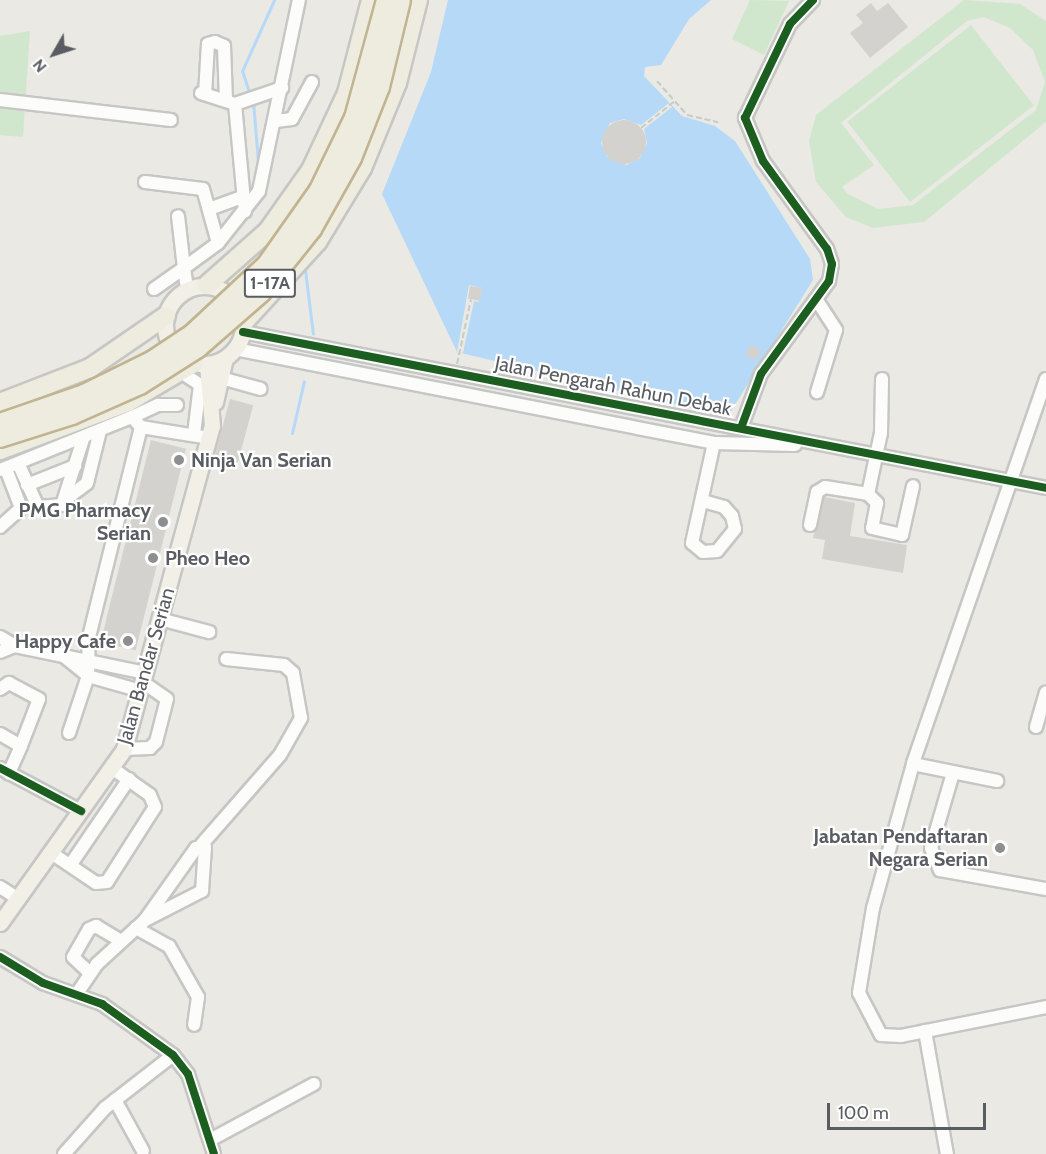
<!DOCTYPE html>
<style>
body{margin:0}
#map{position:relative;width:1046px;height:1154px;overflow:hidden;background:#eae9e3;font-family:Cabin,sans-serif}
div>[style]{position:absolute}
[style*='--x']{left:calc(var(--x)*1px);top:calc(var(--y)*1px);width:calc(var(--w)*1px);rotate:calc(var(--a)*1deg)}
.green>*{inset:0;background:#d0e7ce;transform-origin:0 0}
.water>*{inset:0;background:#b5d9f7}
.pier>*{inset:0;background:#eae9e3}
.stream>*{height:3px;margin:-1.5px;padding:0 1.5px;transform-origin:1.5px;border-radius:1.5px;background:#b5d9f7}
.building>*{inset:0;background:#d3d2ce;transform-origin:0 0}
.round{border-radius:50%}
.path>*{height:2px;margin-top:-1px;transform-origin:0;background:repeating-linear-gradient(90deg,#c6ccc9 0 6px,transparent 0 9px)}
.roads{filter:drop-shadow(2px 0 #c6c7c5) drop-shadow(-2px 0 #c6c7c5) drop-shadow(0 2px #c6c7c5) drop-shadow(0 -2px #c6c7c5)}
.minor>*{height:12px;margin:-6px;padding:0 6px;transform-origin:6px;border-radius:6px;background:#fcfcfb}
.major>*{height:15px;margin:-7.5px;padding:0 7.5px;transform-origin:7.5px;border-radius:7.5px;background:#f2f0e6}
.major>.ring{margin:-7.5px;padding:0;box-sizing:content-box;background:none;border:15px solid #f2f0e6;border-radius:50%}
.highway>*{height:18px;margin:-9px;padding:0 9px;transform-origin:9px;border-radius:9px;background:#eeebdf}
.bridges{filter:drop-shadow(2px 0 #c1b490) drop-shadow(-2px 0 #c1b490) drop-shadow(0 2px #c1b490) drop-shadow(0 -2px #c1b490)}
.highway-bridge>*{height:18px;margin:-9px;padding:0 9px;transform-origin:9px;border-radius:9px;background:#eeebdf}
.cycleway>*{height:8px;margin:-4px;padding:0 4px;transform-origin:4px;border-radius:4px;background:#1b5e20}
.dots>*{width:16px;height:16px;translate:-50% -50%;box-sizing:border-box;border:3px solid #fff;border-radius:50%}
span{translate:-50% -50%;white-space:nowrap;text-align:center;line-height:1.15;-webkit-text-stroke:4.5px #fff;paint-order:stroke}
.shield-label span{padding:2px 4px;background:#fff;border:2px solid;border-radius:4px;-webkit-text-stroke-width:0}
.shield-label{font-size:18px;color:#595d62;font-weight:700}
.street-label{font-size:20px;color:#595d62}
.poi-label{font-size:20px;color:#595d62;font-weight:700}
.left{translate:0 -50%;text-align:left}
.right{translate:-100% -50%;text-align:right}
.north{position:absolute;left:24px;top:24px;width:60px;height:60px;-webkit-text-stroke:4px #fff;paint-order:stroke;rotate:231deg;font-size:16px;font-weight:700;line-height:24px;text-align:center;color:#595d62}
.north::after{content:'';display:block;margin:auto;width:21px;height:27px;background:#595d62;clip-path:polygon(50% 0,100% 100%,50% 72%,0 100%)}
.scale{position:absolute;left:827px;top:1103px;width:159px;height:27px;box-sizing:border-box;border:3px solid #595d62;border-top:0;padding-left:8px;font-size:18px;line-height:21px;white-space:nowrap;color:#595d62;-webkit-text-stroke:4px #fff;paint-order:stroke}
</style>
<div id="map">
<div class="green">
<div style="clip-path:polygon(750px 0,789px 1px,764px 55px,732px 39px)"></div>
<div style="clip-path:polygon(evenodd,964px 0,1020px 4px,1046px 21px,1046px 122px,924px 222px,873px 228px,846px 217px,816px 182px,809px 141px,816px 115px,964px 0,984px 17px,1010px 28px,1033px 50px,1045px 82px,1036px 110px,913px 205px,878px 209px,848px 194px,842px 187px,874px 165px,841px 123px,967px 21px,984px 17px)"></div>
<div style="left:971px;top:25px;width:102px;height:157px;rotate:52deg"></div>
<div style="clip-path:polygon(30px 31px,23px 137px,0 135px,0 36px)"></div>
</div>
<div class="water">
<div style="clip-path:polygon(448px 0,711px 0,689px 19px,661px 65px,645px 67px,644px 76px,682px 116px,715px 126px,735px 141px,810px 259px,813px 280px,731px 411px,720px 415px,457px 352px,382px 194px,431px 72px)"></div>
</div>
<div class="pier">
<div style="clip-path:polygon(669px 103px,672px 107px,644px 129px,647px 143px,640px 158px,627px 165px,607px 157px,601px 143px,610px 123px,624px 119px,641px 125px)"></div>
<div style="clip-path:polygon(469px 285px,482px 288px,479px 302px,474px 301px,463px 353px,457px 352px)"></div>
</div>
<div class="stream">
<div style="--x:250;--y:95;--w:25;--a:-108"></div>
<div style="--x:242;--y:71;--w:78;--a:-65.7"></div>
<div style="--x:253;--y:101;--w:73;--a:85.3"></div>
<div style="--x:305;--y:270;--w:64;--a:82.9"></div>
<div style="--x:292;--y:433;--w:53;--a:-77"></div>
</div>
<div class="building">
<div style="clip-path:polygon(871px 3px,877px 11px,888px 3px,908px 27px,870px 58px,850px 33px,863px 23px,856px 15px)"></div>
<div class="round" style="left:602px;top:120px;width:44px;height:44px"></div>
<div style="left:470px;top:286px;width:12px;height:13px;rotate:9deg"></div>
<div style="left:750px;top:345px;width:12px;height:11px;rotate:24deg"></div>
<div style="left:230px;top:399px;width:24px;height:62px;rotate:15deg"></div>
<div style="left:151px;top:440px;width:36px;height:208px;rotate:14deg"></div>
<div style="clip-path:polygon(824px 497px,855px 503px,850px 536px,907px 545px,903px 573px,822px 559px,825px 540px,813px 538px)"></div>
</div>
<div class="path">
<div style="--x:657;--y:81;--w:45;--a:48.6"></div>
<div style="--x:687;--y:115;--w:32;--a:13"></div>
<div style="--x:641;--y:128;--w:43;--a:-38.5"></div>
<div style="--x:457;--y:364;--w:66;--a:-77.8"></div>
</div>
<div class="roads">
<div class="minor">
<div style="--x:201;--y:93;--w:36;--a:18"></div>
<div style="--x:235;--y:104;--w:108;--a:84.7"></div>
<div style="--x:205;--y:94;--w:50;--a:-86.6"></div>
<div style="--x:208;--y:44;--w:7;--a:-16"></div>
<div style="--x:215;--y:42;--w:10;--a:24"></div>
<div style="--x:224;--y:46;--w:54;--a:87.9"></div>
<div style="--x:0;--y:100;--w:172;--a:6.7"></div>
<div style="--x:235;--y:104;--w:50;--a:-18.8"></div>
<div style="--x:276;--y:121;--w:16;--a:-7"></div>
<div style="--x:292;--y:119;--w:42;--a:-61.6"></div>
<div style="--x:145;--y:182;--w:58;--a:6.9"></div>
<div style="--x:203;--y:189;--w:56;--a:74.5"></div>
<div style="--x:212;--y:208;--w:33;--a:-20"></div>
<div style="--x:154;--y:289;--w:37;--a:-35"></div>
<div style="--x:184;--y:268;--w:52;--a:-96.6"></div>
<div style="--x:187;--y:289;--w:21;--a:-98"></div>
<div style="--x:184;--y:268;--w:42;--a:-36.3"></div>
<div style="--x:218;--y:243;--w:66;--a:-51.7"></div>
<div style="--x:259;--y:191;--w:195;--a:-78.2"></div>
<div style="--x:816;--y:299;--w:37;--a:57"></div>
<div style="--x:836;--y:330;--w:65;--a:107"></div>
<div style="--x:243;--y:332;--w:818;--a:10.99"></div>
<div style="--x:235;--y:349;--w:488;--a:11.1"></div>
<div style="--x:714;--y:443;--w:81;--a:1.4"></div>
<div style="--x:181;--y:372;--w:23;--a:34"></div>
<div style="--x:200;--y:385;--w:49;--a:97"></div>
<div style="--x:221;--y:378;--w:41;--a:15.4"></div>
<div style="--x:1046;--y:379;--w:407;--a:109.1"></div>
<div style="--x:913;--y:764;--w:149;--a:105.5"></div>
<div style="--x:873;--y:908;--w:86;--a:99.4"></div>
<div style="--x:859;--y:993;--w:47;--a:62.4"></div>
<div style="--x:881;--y:1035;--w:20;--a:3"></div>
<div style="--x:901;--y:1036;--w:148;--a:-11.3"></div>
<div style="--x:132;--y:417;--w:29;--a:-25"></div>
<div style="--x:158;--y:405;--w:19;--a:0"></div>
<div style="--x:741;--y:428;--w:58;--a:-69.7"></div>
<div style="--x:761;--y:374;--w:115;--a:-53.8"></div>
<div style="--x:829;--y:281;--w:17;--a:-80"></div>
<div style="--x:832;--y:264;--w:16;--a:-108"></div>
<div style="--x:827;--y:249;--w:109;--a:-126"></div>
<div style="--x:763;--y:161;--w:47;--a:-112.7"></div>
<div style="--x:745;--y:118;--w:104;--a:-64.4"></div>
<div style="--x:790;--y:24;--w:33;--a:-46"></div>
<div style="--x:19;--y:465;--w:46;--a:65.7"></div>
<div style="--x:38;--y:507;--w:24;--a:-5"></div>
<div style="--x:62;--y:505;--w:69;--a:-72.3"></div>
<div style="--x:0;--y:470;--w:142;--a:-21.9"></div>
<div style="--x:132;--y:417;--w:13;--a:48"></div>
<div style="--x:141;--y:427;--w:70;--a:9.1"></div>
<div style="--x:27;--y:485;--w:52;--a:-21.6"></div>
<div style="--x:868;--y:494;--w:62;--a:-78"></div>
<div style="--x:881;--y:433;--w:54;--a:-88.9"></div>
<div style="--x:66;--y:499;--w:26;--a:-37"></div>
<div style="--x:87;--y:483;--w:54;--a:-76"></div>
<div style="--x:703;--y:501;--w:22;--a:16"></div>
<div style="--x:724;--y:507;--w:12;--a:48"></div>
<div style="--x:732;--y:516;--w:13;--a:77"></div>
<div style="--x:735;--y:529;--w:28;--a:129"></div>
<div style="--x:717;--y:551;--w:14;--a:176"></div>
<div style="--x:703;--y:552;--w:14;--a:-141"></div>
<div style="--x:692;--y:543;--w:102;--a:-77.6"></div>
<div style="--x:810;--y:525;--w:34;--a:-78"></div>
<div style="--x:817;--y:492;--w:9;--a:-32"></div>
<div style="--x:825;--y:487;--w:44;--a:9.2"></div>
<div style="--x:868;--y:494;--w:13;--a:45"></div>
<div style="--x:877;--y:503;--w:25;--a:101"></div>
<div style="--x:872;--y:528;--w:31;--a:13"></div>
<div style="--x:902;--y:535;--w:50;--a:-77.3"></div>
<div style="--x:0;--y:527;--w:28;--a:-42"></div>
<div style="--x:21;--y:508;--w:42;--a:-111"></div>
<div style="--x:160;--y:619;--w:51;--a:14.9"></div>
<div style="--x:0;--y:637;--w:17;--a:31"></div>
<div style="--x:0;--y:652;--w:16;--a:-22"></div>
<div style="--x:15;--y:646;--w:133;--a:11.7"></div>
<div style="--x:60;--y:653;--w:36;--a:39"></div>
<div style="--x:88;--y:676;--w:55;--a:15.8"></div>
<div style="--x:0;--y:689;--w:11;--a:-34"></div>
<div style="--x:9;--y:683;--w:34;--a:28"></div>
<div style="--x:39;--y:699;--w:50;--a:111"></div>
<div style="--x:1036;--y:727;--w:36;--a:-74"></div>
<div style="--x:69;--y:733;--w:60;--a:-71.6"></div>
<div style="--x:88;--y:676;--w:39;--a:-89"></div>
<div style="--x:89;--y:637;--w:216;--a:-76.1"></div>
<div style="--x:0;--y:734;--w:24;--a:30"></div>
<div style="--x:21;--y:746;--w:30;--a:114"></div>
<div style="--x:124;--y:749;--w:26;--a:-2"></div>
<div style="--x:150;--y:748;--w:8;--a:-45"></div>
<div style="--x:156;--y:742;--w:44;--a:-75.7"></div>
<div style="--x:167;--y:699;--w:29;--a:-145"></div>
<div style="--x:913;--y:764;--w:86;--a:11.4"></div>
<div style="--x:0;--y:768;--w:92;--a:28"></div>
<div style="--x:953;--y:773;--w:78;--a:106.3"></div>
<div style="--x:931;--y:848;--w:24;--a:68"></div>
<div style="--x:940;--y:870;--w:108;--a:10.2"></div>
<div style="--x:202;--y:844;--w:118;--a:-48.8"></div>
<div style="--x:280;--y:755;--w:43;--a:-60.4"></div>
<div style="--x:301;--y:718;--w:46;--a:-100.1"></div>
<div style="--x:293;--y:673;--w:12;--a:-138"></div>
<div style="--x:284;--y:665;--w:58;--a:-174.1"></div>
<div style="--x:50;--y:852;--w:55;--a:34"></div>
<div style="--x:96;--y:883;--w:11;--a:-5"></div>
<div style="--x:107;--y:882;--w:89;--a:-57.4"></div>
<div style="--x:155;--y:807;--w:13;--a:-113"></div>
<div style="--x:150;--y:795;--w:47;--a:-144.6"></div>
<div style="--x:71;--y:864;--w:103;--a:-55.7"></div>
<div style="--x:0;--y:887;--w:20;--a:33"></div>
<div style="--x:136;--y:928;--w:38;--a:29"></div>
<div style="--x:169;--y:946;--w:59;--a:60.4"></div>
<div style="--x:198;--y:997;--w:28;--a:98"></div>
<div style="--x:0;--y:957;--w:50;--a:31.2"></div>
<div style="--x:43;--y:983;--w:63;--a:19.6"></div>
<div style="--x:102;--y:1004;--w:87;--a:35.7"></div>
<div style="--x:173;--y:1055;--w:24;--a:52"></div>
<div style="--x:188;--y:1074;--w:84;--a:72"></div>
<div style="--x:90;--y:973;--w:23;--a:-137"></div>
<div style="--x:73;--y:957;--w:32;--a:-60"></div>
<div style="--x:89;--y:929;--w:8;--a:-23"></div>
<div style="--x:96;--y:926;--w:29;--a:31"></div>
<div style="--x:78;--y:992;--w:34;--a:-56"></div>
<div style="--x:97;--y:964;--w:65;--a:-42.5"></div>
<div style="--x:145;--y:920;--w:88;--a:-54.7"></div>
<div style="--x:196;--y:848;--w:9;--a:-6"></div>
<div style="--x:205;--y:847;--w:44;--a:93.9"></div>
<div style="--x:202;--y:891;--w:64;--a:153"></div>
<div style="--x:925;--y:1031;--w:125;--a:79.9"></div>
<div style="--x:115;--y:1100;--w:58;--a:61.2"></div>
<div style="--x:210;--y:1140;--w:118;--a:-28.3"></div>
<div style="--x:64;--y:1154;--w:62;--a:-48.3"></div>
<div style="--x:105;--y:1108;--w:86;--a:-37.9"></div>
</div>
<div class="major">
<div class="ring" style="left:165px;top:286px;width:63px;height:63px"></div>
<div style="--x:215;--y:402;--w:45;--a:-77.2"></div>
<div style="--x:0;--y:923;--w:214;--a:-54.5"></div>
<div style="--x:124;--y:749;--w:335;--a:-74.8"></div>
<div style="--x:212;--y:426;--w:62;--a:-94.6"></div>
</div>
<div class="highway">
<div style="--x:207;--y:285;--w:81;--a:-41.5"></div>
<div style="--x:268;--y:231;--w:75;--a:-54.8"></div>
<div style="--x:311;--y:170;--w:85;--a:-64.9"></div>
<div style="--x:347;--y:93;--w:96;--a:-75.5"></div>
<div style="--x:243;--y:323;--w:110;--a:-47.6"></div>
<div style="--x:317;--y:242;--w:87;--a:-58.7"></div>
<div style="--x:362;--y:168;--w:92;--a:-67.6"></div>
<div style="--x:397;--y:83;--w:86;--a:-75.8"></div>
<div style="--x:0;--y:403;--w:97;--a:-21.3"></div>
<div style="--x:90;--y:368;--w:92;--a:-34.4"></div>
<div style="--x:0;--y:450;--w:137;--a:-20.6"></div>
<div style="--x:128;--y:402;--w:77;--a:-30.6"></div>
</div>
</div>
<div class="bridges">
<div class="highway-bridge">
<div style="--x:0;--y:423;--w:89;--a:-19"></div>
<div style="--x:84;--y:394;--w:77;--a:-26.2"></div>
<div style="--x:153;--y:360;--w:47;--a:-33.7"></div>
<div style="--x:192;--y:334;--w:103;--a:-43"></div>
<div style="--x:267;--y:264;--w:90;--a:-54.9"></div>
<div style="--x:319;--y:190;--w:80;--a:-64.1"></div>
<div style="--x:354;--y:118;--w:122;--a:-74.8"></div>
<div style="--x:0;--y:438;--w:76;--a:-17.7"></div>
<div style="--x:72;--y:415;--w:74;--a:-23.8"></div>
<div style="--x:140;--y:385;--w:69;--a:-32.5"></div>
<div style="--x:198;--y:348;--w:84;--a:-41.1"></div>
<div style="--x:261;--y:293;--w:82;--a:-51.4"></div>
<div style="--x:312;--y:229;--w:81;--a:-60.6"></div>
<div style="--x:352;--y:158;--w:76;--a:-68.5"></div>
<div style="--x:380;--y:87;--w:89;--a:-76.4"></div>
</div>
</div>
<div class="cycleway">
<div style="--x:243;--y:332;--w:818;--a:10.99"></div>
<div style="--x:741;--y:428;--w:58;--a:-69.7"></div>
<div style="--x:761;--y:374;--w:115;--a:-53.8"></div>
<div style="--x:829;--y:281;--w:17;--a:-80"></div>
<div style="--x:832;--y:264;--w:16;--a:-108"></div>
<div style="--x:827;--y:249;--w:109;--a:-126"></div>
<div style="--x:763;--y:161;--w:47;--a:-112.7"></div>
<div style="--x:745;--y:118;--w:104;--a:-64.4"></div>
<div style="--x:790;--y:24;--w:33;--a:-46"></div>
<div style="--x:0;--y:768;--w:92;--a:28"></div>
<div style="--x:0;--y:957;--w:50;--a:31.2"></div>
<div style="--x:43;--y:983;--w:63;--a:19.6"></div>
<div style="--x:102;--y:1004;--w:87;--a:35.7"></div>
<div style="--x:173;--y:1055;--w:24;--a:52"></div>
<div style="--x:188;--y:1074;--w:84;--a:72"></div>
</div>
<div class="dots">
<div style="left:179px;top:460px;background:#8c8e8f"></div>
<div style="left:163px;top:522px;background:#8c8e8f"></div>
<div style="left:153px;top:558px;background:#8c8e8f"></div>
<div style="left:128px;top:641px;background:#8c8e8f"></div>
<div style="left:1000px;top:848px;background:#8c8e8f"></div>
</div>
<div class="shield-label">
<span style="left:270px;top:283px">1-17A</span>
</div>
<div class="street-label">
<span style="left:613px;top:386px;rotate:11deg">Jalan Pengarah Rahun Debak</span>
<span style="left:146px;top:666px;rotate:-74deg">Jalan Bandar Serian</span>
</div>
<div class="poi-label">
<span class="left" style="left:191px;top:460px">Ninja Van Serian</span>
<span class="right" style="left:151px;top:522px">PMG Pharmacy<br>Serian</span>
<span class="left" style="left:165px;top:558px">Pheo Heo</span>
<span class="right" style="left:116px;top:641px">Happy Cafe</span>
<span class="right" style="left:988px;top:848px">Jabatan Pendaftaran<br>Negara Serian</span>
</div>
<div class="north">N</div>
<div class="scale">100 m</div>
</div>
